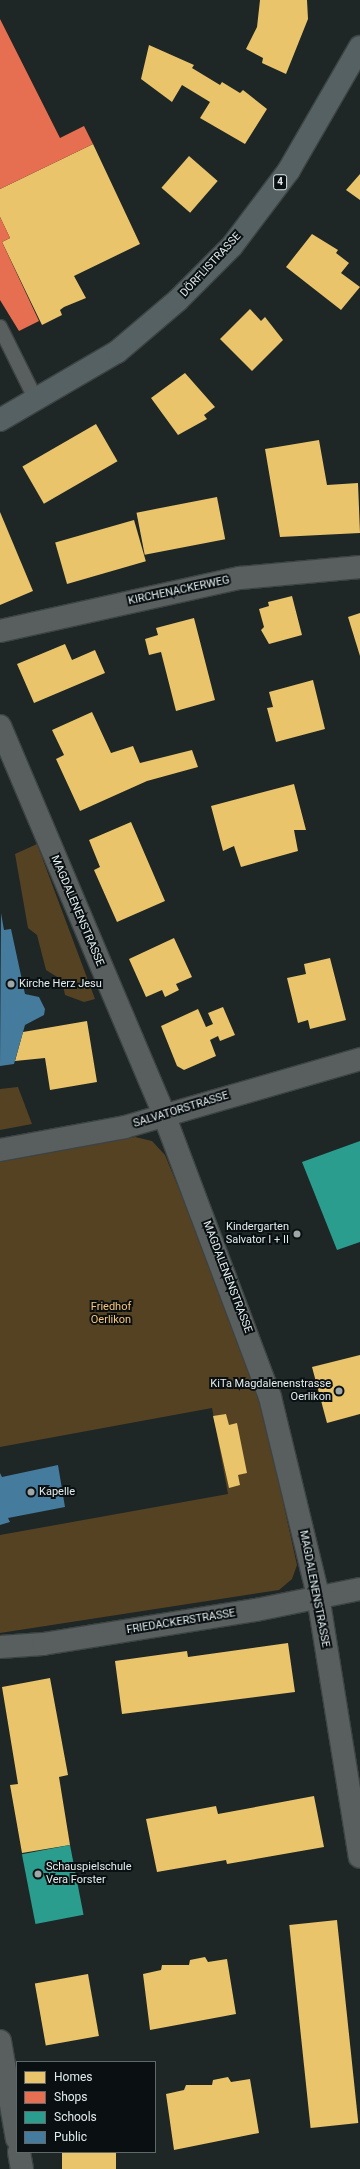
<!DOCTYPE html>
<meta charset="utf-8">
<style>
body{margin:0}
#map{position:relative;width:360px;height:2169px;overflow:hidden;background:#1e2626;font-family:Roboto,sans-serif}
div>[style]{position:absolute}
[style*='--x']{left:calc(var(--x)*1px);top:calc(var(--y)*1px);width:calc(var(--w)*1px);rotate:calc(var(--a)*1deg)}
.green>*{inset:0;background:#554223}
.homes>*{inset:0;background:#e9c46a;transform-origin:0 0}
.shops>*{inset:0;background:#e76f51}
.schools>*{inset:0;background:#2a9d8f;transform-origin:0 0}
.public>*{inset:0;background:#457b9d}
.roads{filter:drop-shadow(1px 0 #3d4343) drop-shadow(-1px 0 #3d4343) drop-shadow(0 1px #3d4343) drop-shadow(0 -1px #3d4343)}
.service>*{height:14px;margin:-7px;padding:0 7px;transform-origin:7px;border-radius:7px;background:#595e5e}
.minor>*{height:22px;margin:-11px;padding:0 11px;transform-origin:11px;border-radius:11px;background:#595e5e}
.tertiary>*{height:22px;margin:-11px;padding:0 11px;transform-origin:11px;border-radius:11px;background:#595e5e}
.primary>*{height:22px;margin:-11px;padding:0 11px;transform-origin:11px;border-radius:11px;background:#556162}
.dots>*{width:11px;height:11px;translate:-50% -50%;box-sizing:border-box;border:2px solid #0a1011;border-radius:50%}
span{translate:-50% -50%;white-space:nowrap;text-align:center;line-height:1.15;-webkit-text-stroke:4px #0a1011;paint-order:stroke}
.shield-label span{padding:1px 3px;background:#0a1011;border:1px solid;border-radius:3px;-webkit-text-stroke-width:0}
.shield-label{font-size:10px;color:#e3eced;font-weight:700}
.street-label{font-size:11px;color:#e3eced}
.poi-label{font-size:11px;color:#e3eced}
.left{translate:0 -50%;text-align:left}
.right{translate:-100% -50%;text-align:right}
.park-label{font-size:11px;color:#fac375}
.legend{position:absolute;left:16px;top:2061px;width:140px;height:92px;box-sizing:border-box;background:#0a1011;border:1px solid #616869;margin:0;padding:5px 7px;list-style:none;font-size:12px;color:#e3eced}
.legend li{display:flex;align-items:center;gap:8px;height:20px}
.legend b{width:20px;border:1px solid #616869}
</style>
<div id="map">
<div class="green">
<div style="clip-path:polygon(37px 844px,95px 999px,84px 1002px,65px 995px,62px 980px,46px 970px,37px 935px,28px 928px,15px 854px)"></div>
<div style="clip-path:polygon(18px 1087px,32px 1124px,0 1130px,0 1089px)"></div>
<div style="clip-path:polygon(135px 1137px,152px 1141px,165px 1155px,237px 1330px,261px 1402px,297px 1565px,292px 1579px,279px 1590px,0 1633px,0 1535px,228px 1494px,212px 1408px,0 1447px,0 1162px)"></div>
</div>
<div class="homes">
<div style="clip-path:polygon(260px 0,307px 0,308px 19px,286px 74px,262px 63px,263px 58px,246px 49px,257px 27px)"></div>
<div style="clip-path:polygon(149px 45px,194px 65px,192px 68px,220px 85px,222px 82px,240px 93px,243px 90px,267px 109px,245px 144px,200px 118px,210px 102px,182px 85px,172px 102px,141px 79px)"></div>
<div style="clip-path:polygon(93px 144px,140px 244px,74px 276px,86px 298px,64px 307px,60px 310px,62px 315px,42px 325px,2px 242px,10px 238px,0 217px,0 189px)"></div>
<div style="left:189px;top:156px;width:38px;height:42px;rotate:41deg"></div>
<div style="clip-path:polygon(360px 174px,360px 200px,346px 190px)"></div>
<div style="clip-path:polygon(312px 234px,338px 250px,336px 253px,349px 263px,341px 273px,360px 287px,341px 310px,286px 267px)"></div>
<div style="clip-path:polygon(250px 309px,261px 321px,265px 317px,283px 340px,252px 371px,220px 339px)"></div>
<div style="clip-path:polygon(185px 373px,215px 407px,204px 415px,207px 419px,178px 435px,151px 398px)"></div>
<div style="left:96px;top:424px;width:43px;height:85px;rotate:60deg"></div>
<div style="clip-path:polygon(319px 440px,327px 485px,358px 483px,360px 533px,280px 537px,265px 449px)"></div>
<div style="left:217px;top:497px;width:43px;height:82px;rotate:79deg"></div>
<div style="clip-path:polygon(0 512px,33px 591px,0 605px)"></div>
<div style="left:134px;top:520px;width:43px;height:82px;rotate:74deg"></div>
<div style="clip-path:polygon(292px 596px,302px 635px,269px 644px,261px 630px,264px 627px,259px 609px,269px 606px,268px 602px)"></div>
<div style="clip-path:polygon(360px 613px,360px 656px,348px 617px)"></div>
<div style="clip-path:polygon(194px 618px,215px 700px,176px 711px,161px 652px,149px 655px,145px 639px,158px 635px,156px 628px)"></div>
<div style="clip-path:polygon(65px 644px,72px 660px,95px 650px,105px 673px,34px 703px,17px 664px)"></div>
<div style="clip-path:polygon(313px 680px,325px 729px,276px 742px,267px 708px,273px 707px,269px 692px)"></div>
<div style="clip-path:polygon(92px 712px,111px 753px,133px 746px,140px 763px,192px 750px,198px 767px,147px 781px,80px 811px,56px 759px,64px 755px,52px 730px)"></div>
<div style="clip-path:polygon(294px 784px,306px 830px,294px 830px,298px 851px,241px 867px,234px 846px,223px 851px,211px 806px)"></div>
<div style="clip-path:polygon(131px 822px,165px 901px,117px 922px,94px 870px,100px 867px,89px 840px)"></div>
<div style="clip-path:polygon(174px 938px,192px 977px,176px 984px,179px 990px,165px 997px,162px 990px,146px 997px,129px 959px)"></div>
<div style="clip-path:polygon(330px 958px,346px 1020px,310px 1029px,308px 1020px,298px 1023px,287px 978px,306px 974px,304px 964px)"></div>
<div style="clip-path:polygon(223px 1007px,235px 1035px,220px 1041px,218px 1036px,210px 1040px,216px 1056px,184px 1070px,177px 1066px,161px 1026px,198px 1009px,206px 1027px,213px 1024px,208px 1013px)"></div>
<div style="clip-path:polygon(87px 1021px,97px 1082px,50px 1090px,45px 1058px,15px 1061px,23px 1032px)"></div>
<div style="clip-path:polygon(360px 1355px,360px 1414px,327px 1423px,312px 1367px)"></div>
<div style="clip-path:polygon(226px 1414px,229px 1425px,237px 1423px,247px 1473px,238px 1475px,240px 1485px,229px 1488px,213px 1416px)"></div>
<div style="clip-path:polygon(288px 1643px,295px 1692px,122px 1714px,115px 1661px,187px 1651px,188px 1657px)"></div>
<div style="clip-path:polygon(50px 1678px,68px 1775px,59px 1777px,70px 1845px,22px 1853px,10px 1785px,18px 1784px,2px 1687px)"></div>
<div style="clip-path:polygon(314px 1796px,324px 1847px,227px 1864px,226px 1860px,157px 1872px,146px 1819px,216px 1806px,218px 1814px)"></div>
<div style="left:337px;top:1920px;width:204px;height:48px;rotate:84deg"></div>
<div style="clip-path:polygon(205px 1957px,208px 1962px,227px 1959px,236px 2014px,150px 2030px,143px 1974px,161px 1970px,162px 1965px,189px 1965px,190px 1960px)"></div>
<div style="left:88px;top:1974px;width:63px;height:54px;rotate:80deg"></div>
<div style="clip-path:polygon(228px 2077px,231px 2082px,250px 2079px,259px 2133px,174px 2150px,166px 2094px,184px 2090px,186px 2085px,212px 2085px,213px 2080px)"></div>
<div style="left:62px;top:2152px;width:54px;height:17px"></div>
</div>
<div class="shops">
<div style="clip-path:polygon(0 19px,60px 138px,84px 126px,93px 144px,0 189px)"></div>
<div style="clip-path:polygon(0 217px,10px 238px,2px 242px,39px 321px,19px 331px,0 300px)"></div>
</div>
<div class="schools">
<div style="clip-path:polygon(360px 1141px,360px 1242px,337px 1250px,302px 1162px)"></div>
<div style="left:70px;top:1845px;width:71px;height:49px;rotate:79deg"></div>
</div>
<div class="public">
<div style="clip-path:polygon(1px 913px,4px 930px,11px 929px,25px 994px,39px 997px,45px 1009px,44px 1015px,25px 1025px,14px 1064px,0 1066px)"></div>
<div style="clip-path:polygon(58px 1465px,65px 1507px,8px 1518px,10px 1522px,0 1525px,0 1473px,2px 1477px)"></div>
</div>
<div class="roads">
<div class="service">
<div style="--x:0;--y:327;--w:84;--a:63.7"></div>
</div>
<div class="minor">
<div style="--x:0;--y:631;--w:246;--a:-12.5"></div>
<div style="--x:240;--y:578;--w:121;--a:-5.2"></div>
<div style="--x:0;--y:726;--w:422;--a:67.1"></div>
<div style="--x:164;--y:1115;--w:301;--a:69.4"></div>
<div style="--x:270;--y:1397;--w:205;--a:76.4"></div>
<div style="--x:318;--y:1596;--w:264;--a:80.9"></div>
<div style="--x:0;--y:1150;--w:127;--a:-10.4"></div>
<div style="--x:125;--y:1127;--w:245;--a:-16.1"></div>
<div style="--x:0;--y:1647;--w:43;--a:-4"></div>
<div style="--x:43;--y:1644;--w:216;--a:-9.1"></div>
<div style="--x:256;--y:1610;--w:106;--a:-11.4"></div>
</div>
<div class="tertiary">
<div style="--x:0;--y:2041;--w:99;--a:80.2"></div>
<div style="--x:19;--y:2152;--w:17;--a:80"></div>
</div>
<div class="primary">
<div style="--x:0;--y:420;--w:135;--a:-30.2"></div>
<div style="--x:117;--y:352;--w:80;--a:-40.4"></div>
<div style="--x:178;--y:300;--w:76;--a:-45"></div>
<div style="--x:232;--y:246;--w:95;--a:-53.1"></div>
<div style="--x:289;--y:170;--w:142;--a:-60"></div>
</div>
</div>
<div class="dots">
<div style="left:11px;top:984px;background:#9ea7a7"></div>
<div style="left:297px;top:1234px;background:#9ea7a7"></div>
<div style="left:339px;top:1391px;background:#9ea7a7"></div>
<div style="left:31px;top:1492px;background:#9ea7a7"></div>
<div style="left:38px;top:1874px;background:#9ea7a7"></div>
</div>
<div class="shield-label">
<span style="left:280px;top:182px">4</span>
</div>
<div class="street-label">
<span style="left:211px;top:265px;rotate:-47deg">DÖRFLISTRASSE</span>
<span style="left:179px;top:591px;rotate:-12deg">KIRCHENACKERWEG</span>
<span style="left:77px;top:911px;rotate:67deg">MAGDALENENSTRASSE</span>
<span style="left:181px;top:1110px;rotate:-17deg">SALVATORSTRASSE</span>
<span style="left:227px;top:1277px;rotate:69deg">MAGDALENENSTRASSE</span>
<span style="left:314px;top:1589px;rotate:79deg">MAGDALENENSTRASSE</span>
<span style="left:181px;top:1622px;rotate:-9deg">FRIEDACKERSTRASSE</span>
</div>
<div class="poi-label">
<span class="left" style="left:19px;top:984px">Kirche Herz Jesu</span>
<span class="right" style="left:289px;top:1234px">Kindergarten<br>Salvator I + II</span>
<span class="right" style="left:331px;top:1391px">KiTa Magdalenenstrasse<br>Oerlikon</span>
<span class="left" style="left:39px;top:1492px">Kapelle</span>
<span class="left" style="left:46px;top:1874px">Schauspielschule<br>Vera Forster</span>
</div>
<div class="park-label">
<span style="left:111px;top:1314px">Friedhof<br>Oerlikon</span>
</div>
<ul class="legend">
<li><b style="height:11px;background:#e9c46a"></b>Homes</li>
<li><b style="height:11px;background:#e76f51"></b>Shops</li>
<li><b style="height:11px;background:#2a9d8f"></b>Schools</li>
<li><b style="height:11px;background:#457b9d"></b>Public</li>
</ul>
</div>
